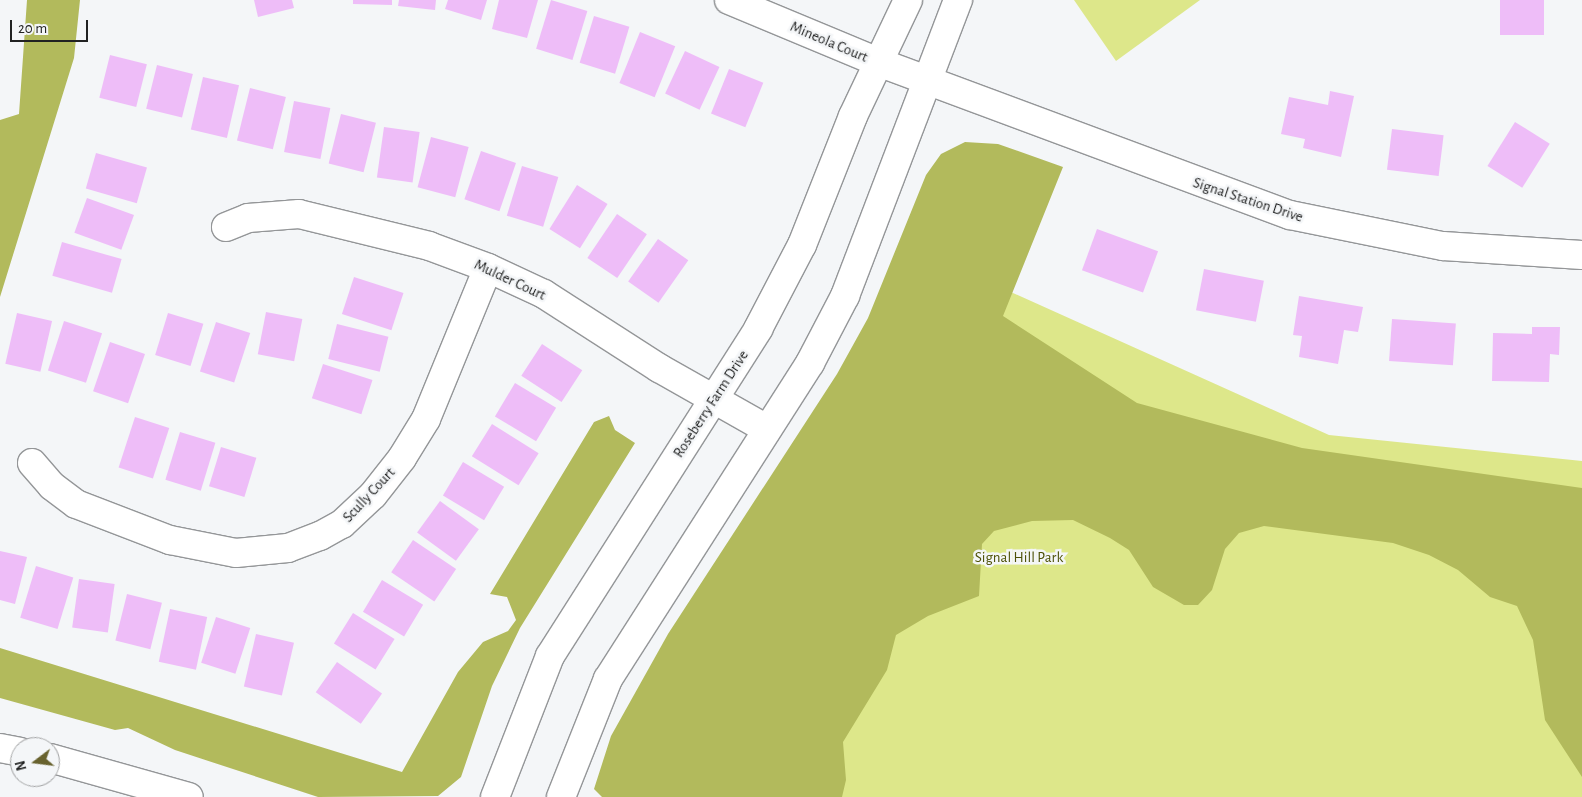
<!DOCTYPE html>
<style>
body{margin:0}
#map{position:relative;width:1582px;height:797px;overflow:hidden;background:#f4f6f8;font-family:"Alegreya Sans",sans-serif}
div>[style]{position:absolute}
[style*='--x']{left:calc(var(--x)*1px);top:calc(var(--y)*1px);width:calc(var(--w)*1px);rotate:calc(var(--a)*1deg)}
.green>*{inset:0;background:#dde78a}
.forest>*{inset:0;background:#b2ba5c}
.building>*{inset:0;background:#eebdf8;transform-origin:0 0}
.roads{filter:drop-shadow(1px 0 #949698) drop-shadow(-1px 0 #949698) drop-shadow(0 1px #949698) drop-shadow(0 -1px #949698)}
.minor>*{height:28px;margin:-14px;padding:0 14px;transform-origin:14px;border-radius:14px;background:#fff}
.major>*{height:28px;margin:-14px;padding:0 14px;transform-origin:14px;border-radius:14px;background:#fff}
span{translate:-50% -50%;white-space:nowrap;text-align:center;line-height:1.15;-webkit-text-stroke:5px #f4f6f8;paint-order:stroke}
.street-label{font-size:15px;color:#212222}
.park-label{font-size:15px;color:#4d5108}
.north{position:absolute;left:10px;top:737px;width:50px;height:50px;box-sizing:border-box;background:#f4f6f8;border:1px solid #a0a1a2;border-radius:50%;rotate:255deg;font-size:14px;font-weight:700;line-height:20px;text-align:center;color:#212222}
.north::after{content:'';display:block;margin:auto;width:18px;height:22px;background:#68622e;clip-path:polygon(50% 0,100% 100%,50% 72%,0 100%)}
.scale{position:absolute;left:10px;top:20px;width:78px;height:22px;box-sizing:border-box;border:2px solid #212222;border-top:0;padding-left:6px;font-size:15px;line-height:18px;white-space:nowrap;color:#212222;-webkit-text-stroke:4px #f4f6f8;paint-order:stroke}
</style>
<div id="map">
<div class="green">
<div style="clip-path:polygon(1074px 0,1200px 0,1116px 61px)"></div>
<div style="clip-path:polygon(924px 253px,1329px 435px,1582px 461px,1582px 797px,666px 797px)"></div>
</div>
<div class="forest">
<div style="clip-path:polygon(27px 0,80px 0,74px 58px,0 297px,0 120px,19px 114px)"></div>
<div style="clip-path:polygon(965px 142px,998px 144px,1063px 167px,1003px 316px,1137px 403px,1302px 448px,1582px 488px,1582px 777px,1545px 720px,1533px 640px,1517px 606px,1490px 597px,1458px 570px,1429px 555px,1393px 543px,1264px 526px,1239px 533px,1225px 549px,1212px 590px,1198px 605px,1184px 605px,1153px 587px,1129px 550px,1110px 538px,1073px 520px,1032px 521px,994px 531px,982px 544px,979px 596px,928px 616px,896px 635px,887px 670px,843px 742px,846px 780px,842px 797px,602px 797px,594px 789px,611px 736px,668px 634px,837px 374px,868px 318px,926px 175px,941px 154px)"></div>
<div style="clip-path:polygon(609px 416px,615px 430px,635px 443px,520px 628px,492px 686px,461px 777px,438px 796px,318px 797px,175px 750px,128px 728px,115px 730px,0 698px,0 648px,402px 772px,458px 672px,483px 642px,508px 631px,516px 620px,507px 597px,490px 594px,594px 422px)"></div>
</div>
<div class="building">
<div style="clip-path:polygon(254px 0,292px 0,294px 8px,258px 17px)"></div>
<div style="clip-path:polygon(353px 0,392px 0,392px 5px,353px 4px)"></div>
<div style="clip-path:polygon(399px 0,436px 0,435px 10px,398px 6px)"></div>
<div style="clip-path:polygon(448px 0,487px 0,481px 20px,445px 9px)"></div>
<div style="clip-path:polygon(499px 0,538px 0,527px 38px,492px 29px)"></div>
<div style="left:551px;top:0;width:38px;height:51px;rotate:17deg"></div>
<div style="left:1500px;top:0;width:44px;height:35px"></div>
<div style="left:594px;top:16px;width:37px;height:49px;rotate:17deg"></div>
<div style="left:640px;top:32px;width:38px;height:55px;rotate:22deg"></div>
<div style="left:685px;top:51px;width:38px;height:47px;rotate:25deg"></div>
<div style="left:110px;top:55px;width:38px;height:44px;rotate:14deg"></div>
<div style="left:157px;top:65px;width:37px;height:45px;rotate:14deg"></div>
<div style="left:729px;top:69px;width:37px;height:48px;rotate:22deg"></div>
<div style="left:203px;top:77px;width:37px;height:54px;rotate:13deg"></div>
<div style="left:250px;top:88px;width:37px;height:54px;rotate:14deg"></div>
<div style="clip-path:polygon(1330px 91px,1354px 96px,1341px 157px,1303px 148px,1305px 139px,1281px 134px,1289px 97px,1328px 105px)"></div>
<div style="left:294px;top:101px;width:37px;height:52px;rotate:11deg"></div>
<div style="left:341px;top:114px;width:36px;height:51px;rotate:14deg"></div>
<div style="left:1515px;top:122px;width:41px;height:52px;rotate:32deg"></div>
<div style="left:384px;top:127px;width:36px;height:51px;rotate:8deg"></div>
<div style="left:1392px;top:129px;width:52px;height:41px;rotate:7deg"></div>
<div style="left:431px;top:137px;width:39px;height:52px;rotate:15deg"></div>
<div style="left:481px;top:151px;width:37px;height:51px;rotate:19deg"></div>
<div style="left:96px;top:153px;width:53px;height:37px;rotate:16deg"></div>
<div style="left:522px;top:166px;width:38px;height:52px;rotate:17deg"></div>
<div style="left:577px;top:185px;width:36px;height:52px;rotate:32deg"></div>
<div style="left:87px;top:198px;width:50px;height:37px;rotate:20deg"></div>
<div style="left:617px;top:214px;width:36px;height:53px;rotate:34deg"></div>
<div style="left:1097px;top:229px;width:65px;height:44px;rotate:20deg"></div>
<div style="left:658px;top:239px;width:37px;height:52px;rotate:35deg"></div>
<div style="left:62px;top:242px;width:62px;height:35px;rotate:16deg"></div>
<div style="left:1204px;top:269px;width:61px;height:42px;rotate:11deg"></div>
<div style="left:354px;top:277px;width:52px;height:39px;rotate:18deg"></div>
<div style="clip-path:polygon(1299px 296px,1363px 307px,1358px 332px,1344px 330px,1338px 364px,1299px 357px,1302px 336px,1293px 335px)"></div>
<div style="left:266px;top:312px;width:37px;height:43px;rotate:11deg"></div>
<div style="left:17px;top:313px;width:36px;height:52px;rotate:13deg"></div>
<div style="left:168px;top:313px;width:37px;height:44px;rotate:17deg"></div>
<div style="left:1392px;top:319px;width:64px;height:42px;rotate:4deg"></div>
<div style="left:64px;top:321px;width:40px;height:52px;rotate:18deg"></div>
<div style="left:216px;top:322px;width:36px;height:52px;rotate:18deg"></div>
<div style="left:337px;top:324px;width:53px;height:36px;rotate:14deg"></div>
<div style="clip-path:polygon(1532px 327px,1560px 327px,1559px 355px,1550px 354px,1549px 382px,1492px 381px,1493px 333px,1532px 334px)"></div>
<div style="left:110px;top:342px;width:37px;height:52px;rotate:19deg"></div>
<div style="left:542px;top:344px;width:48px;height:38px;rotate:33deg"></div>
<div style="left:323px;top:364px;width:52px;height:36px;rotate:18deg"></div>
<div style="left:515px;top:383px;width:48px;height:39px;rotate:31deg"></div>
<div style="left:135px;top:417px;width:36px;height:53px;rotate:18deg"></div>
<div style="left:492px;top:424px;width:55px;height:38px;rotate:32deg"></div>
<div style="left:180px;top:432px;width:37px;height:50px;rotate:17deg"></div>
<div style="left:221px;top:447px;width:37px;height:41px;rotate:17deg"></div>
<div style="left:463px;top:462px;width:48px;height:39px;rotate:31deg"></div>
<div style="left:440px;top:501px;width:48px;height:39px;rotate:36deg"></div>
<div style="left:413px;top:540px;width:52px;height:39px;rotate:34deg"></div>
<div style="clip-path:polygon(0 551px,27px 557px,15px 604px,0 600px)"></div>
<div style="left:36px;top:566px;width:39px;height:54px;rotate:17deg"></div>
<div style="left:79px;top:579px;width:36px;height:49px;rotate:8deg"></div>
<div style="left:382px;top:580px;width:48px;height:37px;rotate:31deg"></div>
<div style="left:127px;top:594px;width:36px;height:48px;rotate:14deg"></div>
<div style="left:170px;top:609px;width:38px;height:54px;rotate:12deg"></div>
<div style="left:353px;top:613px;width:49px;height:36px;rotate:32deg"></div>
<div style="left:216px;top:617px;width:36px;height:48px;rotate:18deg"></div>
<div style="left:256px;top:634px;width:39px;height:54px;rotate:13deg"></div>
<div style="left:337px;top:662px;width:55px;height:37px;rotate:35deg"></div>
</div>
<div class="roads">
<div class="minor">
<div style="--x:729;--y:0;--w:161;--a:22.6"></div>
<div style="--x:878;--y:62;--w:439;--a:20.4"></div>
<div style="--x:1290;--y:215;--w:156;--a:11.5"></div>
<div style="--x:1443;--y:246;--w:139;--a:3.7"></div>
<div style="--x:226;--y:227;--w:24;--a:-22"></div>
<div style="--x:248;--y:218;--w:51;--a:-4.5"></div>
<div style="--x:299;--y:214;--w:134;--a:13.8"></div>
<div style="--x:429;--y:246;--w:63;--a:20.4"></div>
<div style="--x:488;--y:268;--w:62;--a:24.9"></div>
<div style="--x:544;--y:294;--w:137;--a:32.8"></div>
<div style="--x:659;--y:368;--w:124;--a:29.5"></div>
<div style="--x:32;--y:463;--w:30;--a:49"></div>
<div style="--x:52;--y:486;--w:30;--a:37"></div>
<div style="--x:76;--y:504;--w:101;--a:21"></div>
<div style="--x:170;--y:540;--w:67;--a:11.1"></div>
<div style="--x:236;--y:553;--w:52;--a:-5.5"></div>
<div style="--x:288;--y:548;--w:34;--a:-21"></div>
<div style="--x:320;--y:536;--w:25;--a:-29"></div>
<div style="--x:342;--y:524;--w:42;--a:-43.1"></div>
<div style="--x:373;--y:495;--w:47;--a:-51.9"></div>
<div style="--x:402;--y:458;--w:46;--a:-58.4"></div>
<div style="--x:426;--y:419;--w:163;--a:-67.7"></div>
<div style="--x:495;--y:797;--w:151;--a:-68.7"></div>
<div style="--x:550;--y:656;--w:388;--a:-57.5"></div>
<div style="--x:758;--y:329;--w:95;--a:-62.4"></div>
<div style="--x:802;--y:245;--w:139;--a:-68.4"></div>
<div style="--x:853;--y:116;--w:128;--a:-64.6"></div>
<div style="--x:561;--y:797;--w:127;--a:-68.3"></div>
<div style="--x:608;--y:679;--w:375;--a:-57.4"></div>
<div style="--x:810;--y:363;--w:76;--a:-62.4"></div>
<div style="--x:845;--y:296;--w:317;--a:-69.1"></div>
</div>
<div class="major">
<div style="--x:0;--y:748;--w:20;--a:11"></div>
<div style="--x:50;--y:758;--w:144;--a:15.7"></div>
</div>
</div>
<div class="street-label">
<span style="left:829px;top:42px;rotate:23deg">Mineola Court</span>
<span style="left:1248px;top:200px;rotate:18deg">Signal Station Drive</span>
<span style="left:510px;top:280px;rotate:25deg">Mulder Court</span>
<span style="left:711px;top:404px;rotate:-57deg">Roseberry Farm Drive</span>
<span style="left:369px;top:495px;rotate:-47deg">Scully Court</span>
</div>
<div class="park-label">
<span style="left:1019px;top:558px">Signal Hill Park</span>
</div>
<div class="north">N</div>
<div class="scale">20 m</div>
</div>
